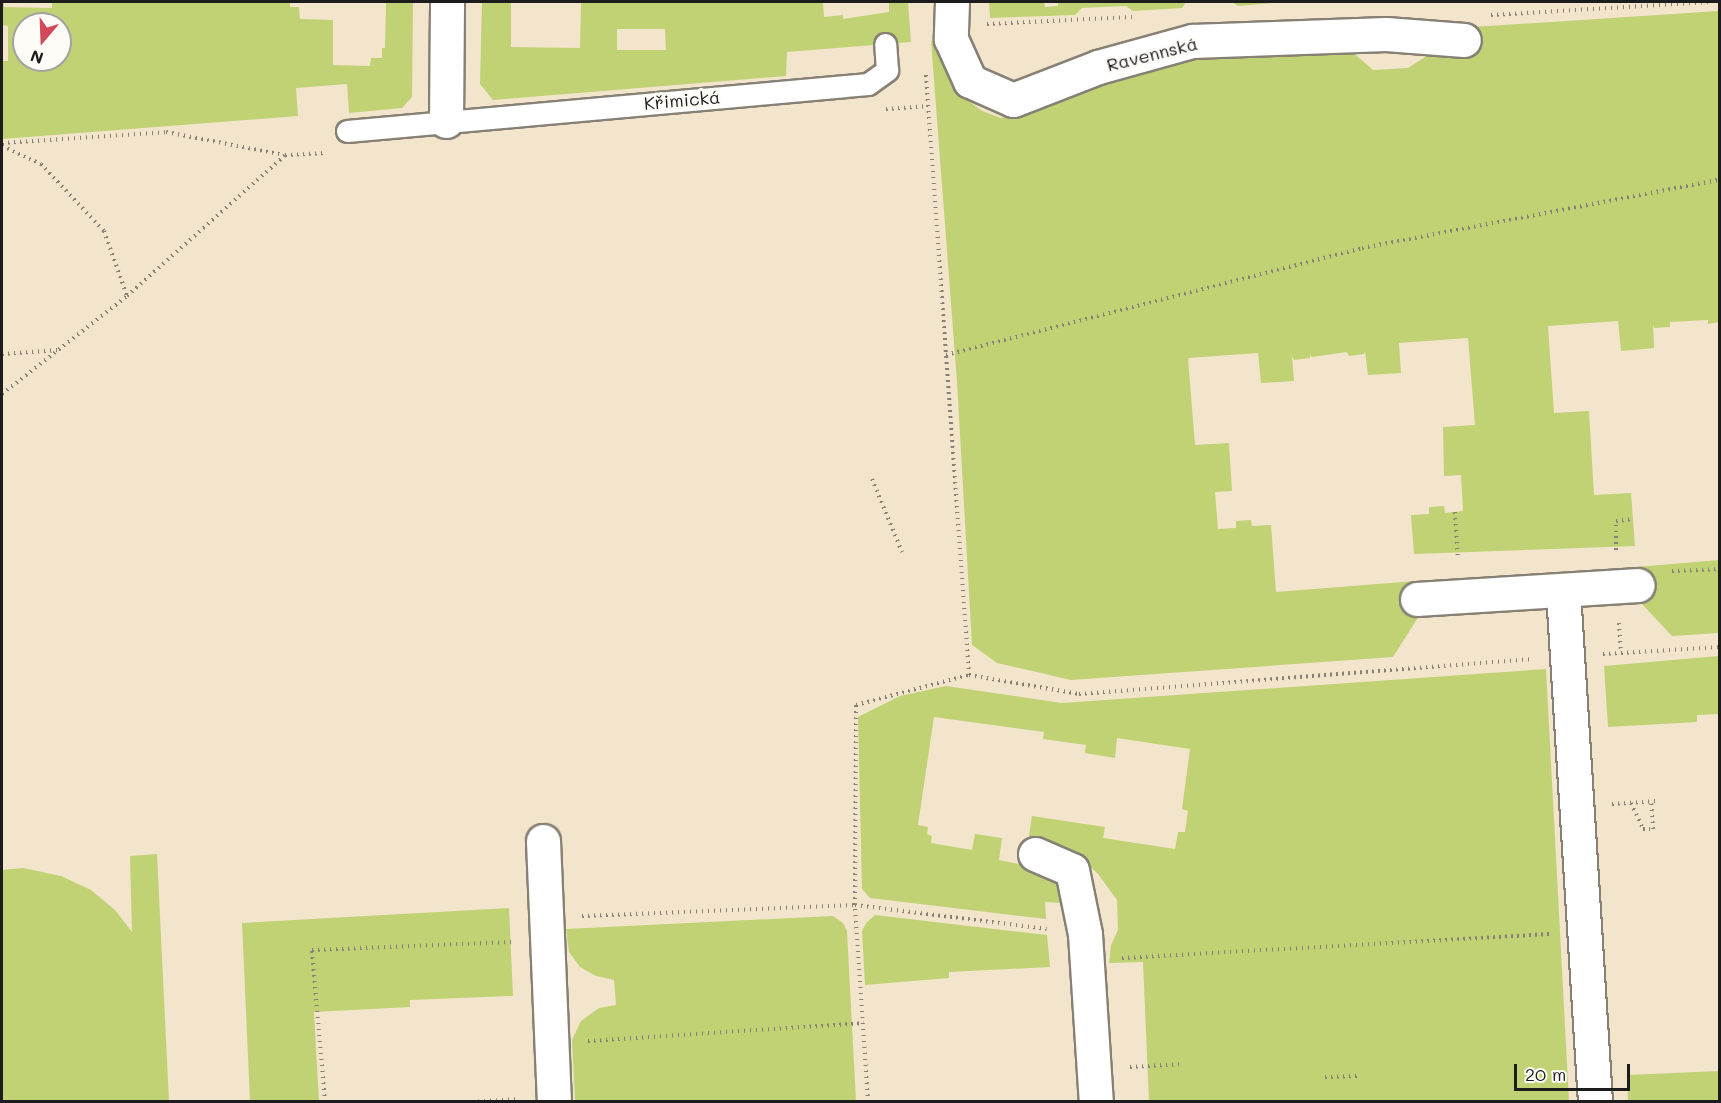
<!DOCTYPE html>
<meta charset="utf-8">
<style>
body{margin:0}
#map{position:relative;width:1721px;height:1103px;overflow:hidden;background:#f2e5cb;font-family:Mali,sans-serif}
div>[style]{position:absolute}
[style*='--x']{left:calc(var(--x)*1px);top:calc(var(--y)*1px);width:calc(var(--w)*1px);rotate:calc(var(--a)*1deg)}
.green>*{inset:0;background:#c1d275}
.path>*{height:4px;margin-top:-2px;transform-origin:0;background:repeating-linear-gradient(90deg,#878074 0 1.5px,transparent 0 6px)}
.roads{filter:drop-shadow(2px 0 #878074) drop-shadow(-2px 0 #878074) drop-shadow(0 2px #878074) drop-shadow(0 -2px #878074)}
.lane>*{height:21px;margin:-10.5px;padding:0 10.5px;transform-origin:10.5px;border-radius:10.5px;background:#fff}
.street>*{height:33px;margin:-16.5px;padding:0 16.5px;transform-origin:16.5px;border-radius:16.5px;background:#fff}
span{translate:-50% -50%;white-space:nowrap;text-align:center;line-height:1.15;-webkit-text-stroke:6px #fdfcf7;paint-order:stroke}
.street-label{font-size:18px;color:#1c1c1c}
.frame{position:absolute;inset:0;border:3px solid #1c1c1c;pointer-events:none}
.north{position:absolute;left:12px;top:12px;width:60px;height:60px;box-sizing:border-box;background:#fdfcf7;border:2px solid #a3a29f;border-radius:50%;rotate:199deg;font-size:16px;font-weight:700;line-height:24px;text-align:center;color:#1c1c1c}
.north::after{content:'';display:block;margin:auto;width:21px;height:27px;background:#d1495b;clip-path:polygon(50% 0,100% 100%,50% 72%,0 100%)}
.scale{position:absolute;left:1514px;top:1064px;width:116px;height:27px;box-sizing:border-box;border:3px solid #1c1c1c;border-top:0;padding-left:8px;font-size:18px;line-height:21px;white-space:nowrap;color:#1c1c1c;-webkit-text-stroke:4px #fdfcf7;paint-order:stroke}
</style>
<div id="map">
<div class="green">
<div style="clip-path:polygon(evenodd,2px 2px,4px 2px,4px 7px,52px 8px,52px 2px,290px 2px,290px 7px,299px 7px,300px 19px,333px 20px,333px 65px,370px 66px,371px 58px,382px 58px,382px 48px,385px 48px,386px 2px,413px 2px,412px 97px,402px 108px,349px 113px,347px 84px,296px 88px,298px 116px,2px 139px,2px 61px,8px 61px,8px 26px,2px 25px,2px 2px,24px 24px,60px 24px,60px 60px,24px 60px,24px 24px)"></div>
<div style="clip-path:polygon(evenodd,482px 2px,511px 2px,511px 47px,580px 48px,581px 2px,823px 2px,824px 17px,843px 15px,843px 19px,889px 12px,889px 2px,908px 2px,911px 42px,787px 52px,786px 76px,493px 100px,480px 84px,482px 2px,617px 29px,665px 29px,666px 50px,617px 50px,617px 29px)"></div>
<div style="clip-path:polygon(989px 2px,1044px 2px,1045px 7px,1058px 6px,1058px 2px,1197px 2px,1186px 2px,1182px 8px,1133px 11px,1126px 6px,1082px 8px,1075px 15px,990px 18px)"></div>
<div style="clip-path:polygon(1232px 2px,1285px 2px,1238px 6px)"></div>
<div style="clip-path:polygon(1719px 11px,1719px 322px,1708px 324px,1708px 320px,1670px 322px,1670px 327px,1654px 328px,1653px 324px,1654px 348px,1621px 351px,1618px 321px,1548px 326px,1554px 413px,1589px 411px,1594px 495px,1631px 493px,1635px 546px,1414px 554px,1411px 515px,1429px 514px,1429px 507px,1444px 506px,1445px 513px,1463px 511px,1461px 475px,1444px 476px,1443px 427px,1475px 425px,1468px 338px,1399px 343px,1401px 373px,1368px 375px,1365px 351px,1364px 354px,1349px 356px,1347px 352px,1312px 357px,1310px 355px,1310px 358px,1294px 360px,1292px 356px,1294px 381px,1261px 383px,1258px 353px,1188px 358px,1195px 445px,1229px 443px,1232px 491px,1215px 492px,1218px 529px,1236px 528px,1236px 521px,1251px 520px,1252px 526px,1271px 525px,1276px 592px,1415px 581px,1419px 616px,1393px 657px,1071px 680px,997px 663px,972px 645px,957px 382px,931px 41px,940px 41px,949px 76px,961px 95px,982px 111px,1001px 118px,1037px 111px,1103px 82px,1196px 55px,1351px 51px,1373px 70px,1408px 68px,1472px 27px)"></div>
<div style="clip-path:polygon(1719px 560px,1719px 633px,1672px 636px,1641px 603px,1637px 567px)"></div>
<div style="clip-path:polygon(1719px 656px,1719px 714px,1697px 715px,1697px 722px,1608px 727px,1604px 666px)"></div>
<div style="clip-path:polygon(1546px 669px,1569px 1101px,1149px 1101px,1143px 962px,1109px 963px,1111px 945px,1118px 930px,1117px 900px,1098px 874px,1077px 854px,1028px 842px,1032px 816px,1105px 827px,1103px 838px,1175px 849px,1178px 832px,1185px 832px,1188px 811px,1182px 809px,1190px 749px,1117px 738px,1115px 758px,1085px 753px,1086px 745px,1043px 739px,1044px 732px,934px 717px,918px 825px,928px 827px,927px 834px,932px 836px,931px 843px,972px 850px,975px 834px,1002px 838px,999px 860px,1046px 870px,1060px 882px,1063px 903px,1045px 902px,1046px 919px,870px 898px,862px 889px,858px 717px,900px 696px,946px 686px,1062px 703px)"></div>
<div style="clip-path:polygon(157px 854px,169px 1101px,2px 1101px,2px 870px,23px 868px,61px 876px,91px 890px,115px 910px,132px 932px,130px 856px)"></div>
<div style="clip-path:polygon(509px 908px,513px 996px,410px 1000px,410px 1007px,314px 1012px,319px 1101px,250px 1101px,242px 923px)"></div>
<div style="clip-path:polygon(875px 915px,1047px 935px,1050px 967px,949px 972px,949px 978px,865px 985px,862px 931px,866px 923px)"></div>
<div style="clip-path:polygon(833px 916px,843px 923px,847px 931px,856px 1101px,575px 1101px,572px 1040px,581px 1021px,599px 1008px,616px 1005px,614px 980px,596px 976px,580px 967px,569px 952px,566px 929px)"></div>
<div style="clip-path:polygon(1719px 1071px,1719px 1101px,1628px 1101px,1627px 1075px)"></div>
</div>
<div class="path">
<div style="--x:1491;--y:15;--w:221;--a:-3.4"></div>
<div style="--x:987;--y:24;--w:145;--a:-2.8"></div>
<div style="--x:886;--y:109;--w:42;--a:-4.1"></div>
<div style="--x:2;--y:143;--w:164;--a:-3.8"></div>
<div style="--x:166;--y:132;--w:120;--a:11"></div>
<div style="--x:2;--y:146;--w:43;--a:24.8"></div>
<div style="--x:41;--y:164;--w:92;--a:46.8"></div>
<div style="--x:104;--y:231;--w:69;--a:70.5"></div>
<div style="--x:2;--y:354;--w:56;--a:-4.1"></div>
<div style="--x:946;--y:355;--w:430;--a:-14.4"></div>
<div style="--x:1362;--y:248;--w:364;--a:-10.8"></div>
<div style="--x:2;--y:394;--w:159;--a:-38.1"></div>
<div style="--x:127;--y:296;--w:212;--a:-41.7"></div>
<div style="--x:285;--y:155;--w:41;--a:-2.8"></div>
<div style="--x:872;--y:479;--w:79;--a:67.7"></div>
<div style="--x:1455;--y:512;--w:47;--a:86.3"></div>
<div style="--x:1616;--y:550;--w:29;--a:-90"></div>
<div style="--x:1616;--y:521;--w:17;--a:-7"></div>
<div style="--x:1672;--y:571;--w:48;--a:-2.4"></div>
<div style="--x:1619;--y:623;--w:30;--a:86"></div>
<div style="--x:1603;--y:654;--w:117;--a:-3.4"></div>
<div style="--x:969;--y:675;--w:112;--a:9.8"></div>
<div style="--x:1079;--y:694;--w:454;--a:-4.4"></div>
<div style="--x:1631;--y:803;--w:29;--a:65"></div>
<div style="--x:1643;--y:829;--w:10;--a:0"></div>
<div style="--x:1653;--y:829;--w:28;--a:-94"></div>
<div style="--x:1612;--y:804;--w:44;--a:-3.9"></div>
<div style="--x:582;--y:916;--w:273;--a:-2.3"></div>
<div style="--x:855;--y:905;--w:193;--a:7.1"></div>
<div style="--x:1122;--y:958;--w:428;--a:-3.2"></div>
<div style="--x:588;--y:1041;--w:276;--a:-3.7"></div>
<div style="--x:1130;--y:1067;--w:51;--a:-3.4"></div>
<div style="--x:1325;--y:1077;--w:36;--a:-2"></div>
<div style="--x:325;--y:1102;--w:153;--a:-94.9"></div>
<div style="--x:312;--y:950;--w:200;--a:-2.3"></div>
<div style="--x:472;--y:1102;--w:46;--a:-3.7"></div>
<div style="--x:868;--y:1102;--w:197;--a:-93.8"></div>
<div style="--x:855;--y:905;--w:200;--a:-89.7"></div>
<div style="--x:856;--y:705;--w:117;--a:-14.9"></div>
<div style="--x:969;--y:675;--w:602;--a:-94.1"></div>
</div>
<div class="roads">
<div class="lane">
<div style="--x:347;--y:131;--w:523;--a:-5.15"></div>
<div style="--x:868;--y:84;--w:24;--a:-36"></div>
<div style="--x:887;--y:70;--w:26;--a:-94"></div>
</div>
<div class="street">
<div style="--x:952;--y:2;--w:37;--a:92"></div>
<div style="--x:951;--y:39;--w:46;--a:65.7"></div>
<div style="--x:970;--y:81;--w:47;--a:23.8"></div>
<div style="--x:1013;--y:100;--w:91;--a:-21.2"></div>
<div style="--x:1098;--y:67;--w:98;--a:-15.5"></div>
<div style="--x:1192;--y:41;--w:194;--a:-2.1"></div>
<div style="--x:1386;--y:34;--w:78;--a:4.4"></div>
<div style="--x:446;--y:121;--w:119;--a:-89.5"></div>
<div style="--x:1563;--y:592;--w:511;--a:86.41"></div>
<div style="--x:1417;--y:599;--w:221;--a:-3.6"></div>
<div style="--x:543;--y:841;--w:261;--a:87.6"></div>
<div style="--x:1035;--y:854;--w:40;--a:23.4"></div>
<div style="--x:1072;--y:870;--w:65;--a:78.5"></div>
<div style="--x:1085;--y:934;--w:168;--a:86.3"></div>
</div>
</div>
<div class="street-label">
<span style="left:1152px;top:54px;rotate:-14deg">Ravennská</span>
<span style="left:682px;top:100px;rotate:-5deg">Křimická</span>
</div>
<div class="frame"></div>
<div class="north">N</div>
<div class="scale">20 m</div>
</div>
